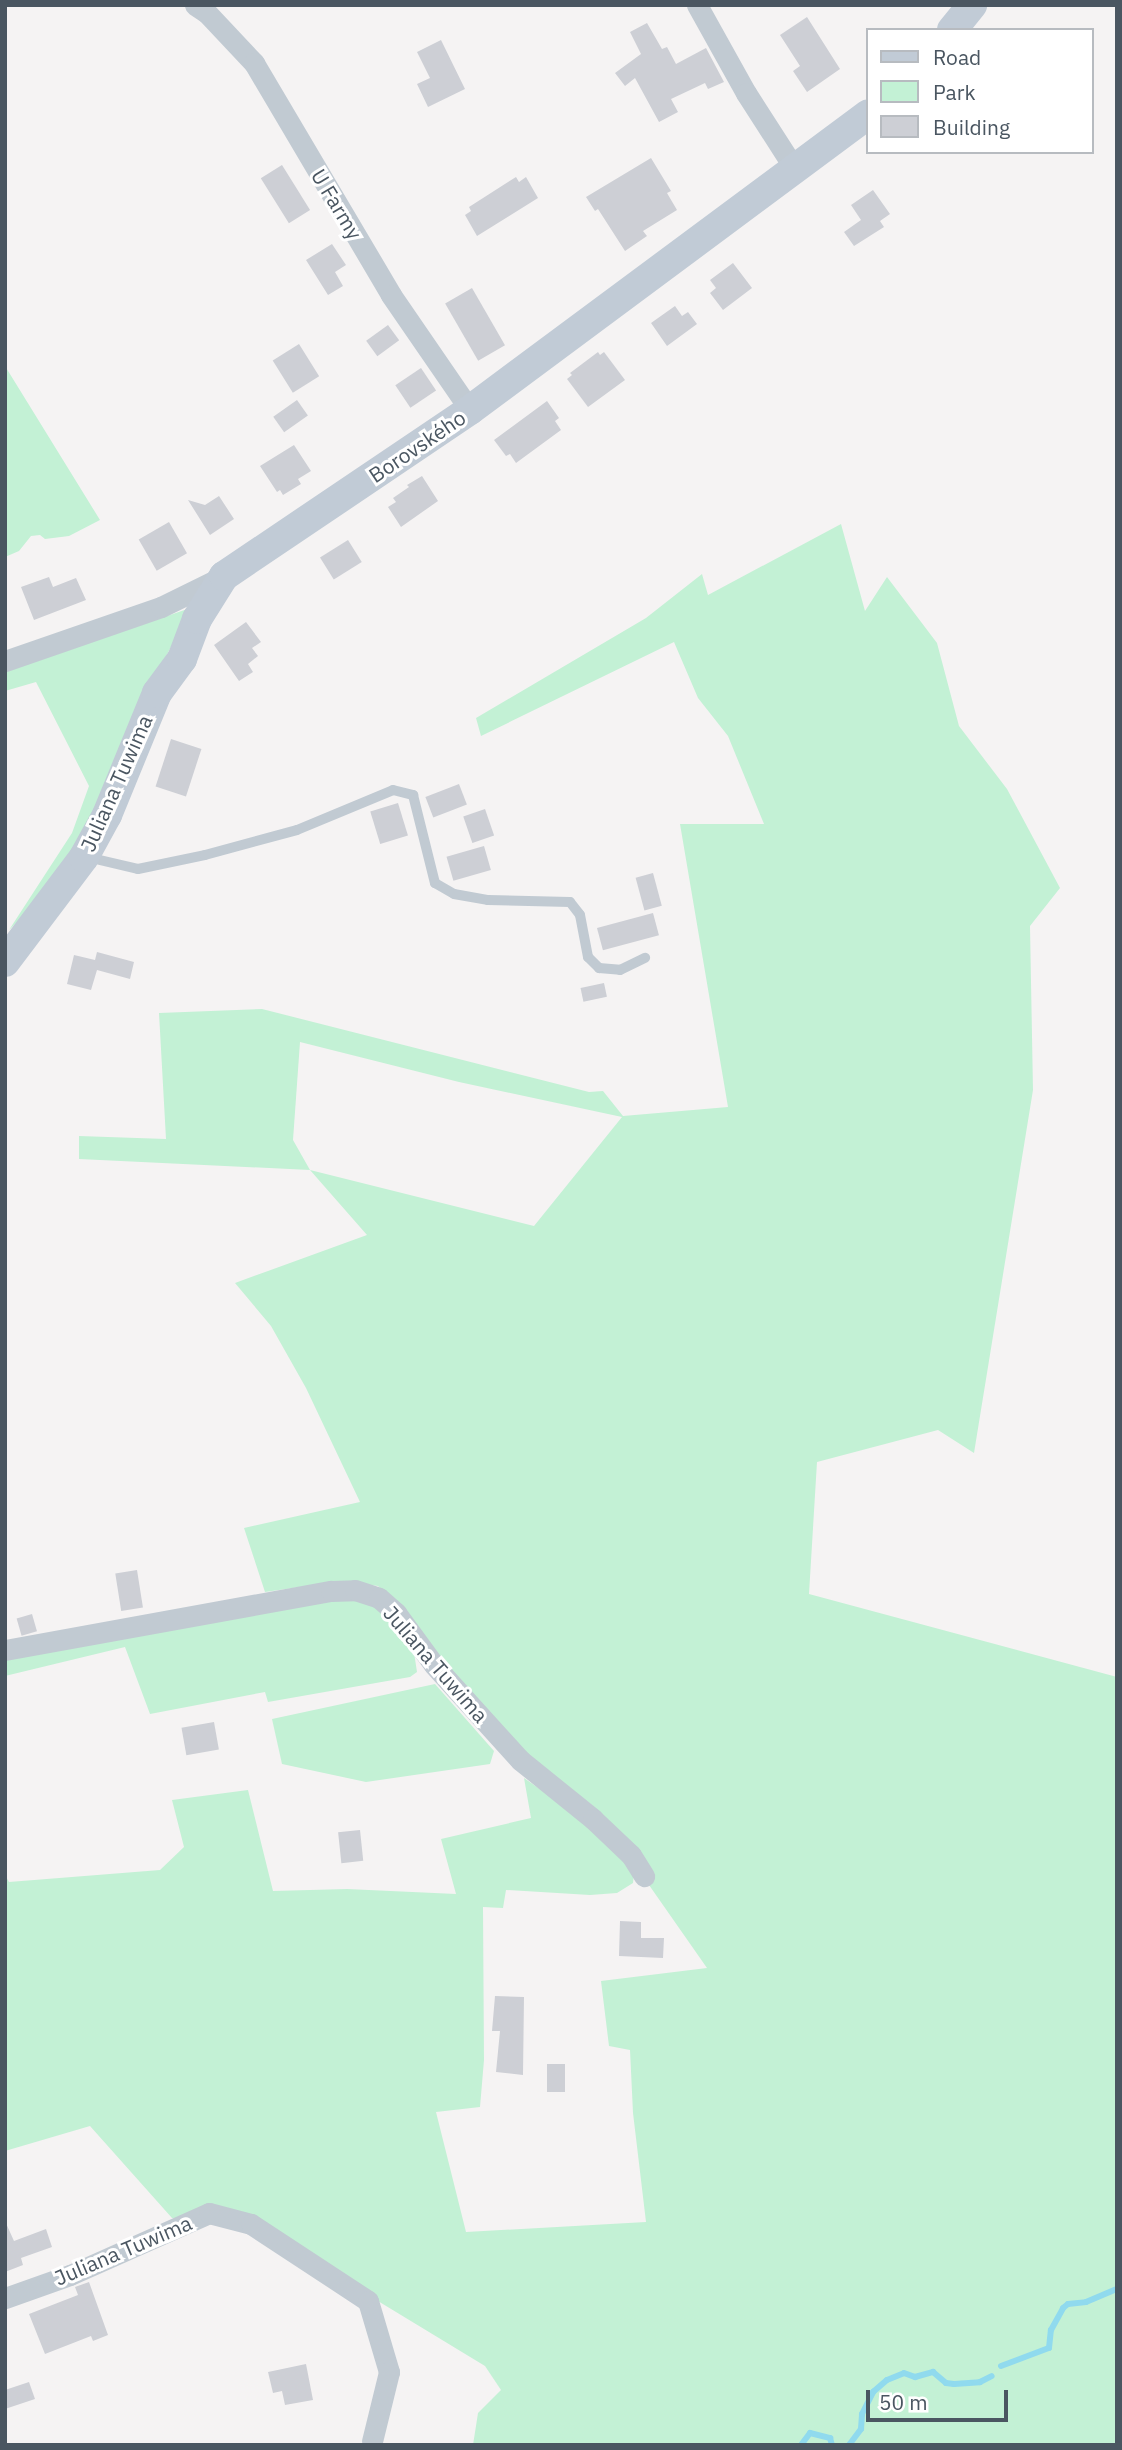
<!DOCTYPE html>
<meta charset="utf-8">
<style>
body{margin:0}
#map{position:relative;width:1122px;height:2450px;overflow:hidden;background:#f5f3f3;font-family:"IBM Plex Sans",sans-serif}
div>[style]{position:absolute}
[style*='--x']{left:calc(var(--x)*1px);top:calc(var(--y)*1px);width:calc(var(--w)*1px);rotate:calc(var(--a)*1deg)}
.green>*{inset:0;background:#c3f1d5}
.stream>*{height:6px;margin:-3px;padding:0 3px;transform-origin:3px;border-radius:3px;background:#90daee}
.building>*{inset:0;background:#cdcfd5;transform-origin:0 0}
.lane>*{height:10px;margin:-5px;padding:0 5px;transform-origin:5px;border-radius:5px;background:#c1cad2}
.street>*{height:21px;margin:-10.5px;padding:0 10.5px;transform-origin:10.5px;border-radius:10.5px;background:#c1cad2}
.secondary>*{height:30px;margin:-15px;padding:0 15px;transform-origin:15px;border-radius:15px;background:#c1cbd6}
span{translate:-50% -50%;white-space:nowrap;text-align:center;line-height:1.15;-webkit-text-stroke:6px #fff;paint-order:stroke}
.street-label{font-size:21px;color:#4a5661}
.frame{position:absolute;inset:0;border:7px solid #4a5661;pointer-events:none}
.legend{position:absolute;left:866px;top:28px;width:228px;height:126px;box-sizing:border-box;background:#fff;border:2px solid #b7bbc0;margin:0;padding:9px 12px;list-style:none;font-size:21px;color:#4a5661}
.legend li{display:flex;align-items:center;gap:14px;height:35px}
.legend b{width:35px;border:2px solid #b7bbc0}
.scale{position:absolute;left:866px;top:2390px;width:142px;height:32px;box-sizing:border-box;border:4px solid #4a5661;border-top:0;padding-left:9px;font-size:21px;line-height:24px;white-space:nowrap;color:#4a5661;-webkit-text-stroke:5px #fff;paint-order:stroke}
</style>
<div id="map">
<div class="green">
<div style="clip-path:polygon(5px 366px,100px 520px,69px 536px,45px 539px,40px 535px,31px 536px,19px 551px,5px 557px)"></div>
<div style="clip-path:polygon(evenodd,841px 524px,865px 611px,887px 577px,937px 643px,959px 726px,1007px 789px,1060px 888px,1030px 926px,1033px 1090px,974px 1453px,938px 1430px,817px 1462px,809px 1594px,1117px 1677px,1117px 2445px,473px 2445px,478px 2413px,501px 2390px,485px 2366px,251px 2224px,172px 2218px,90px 2126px,5px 2151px,5px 1875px,9px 1882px,160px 1870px,184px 1847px,172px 1800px,248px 1790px,273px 1891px,347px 1889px,456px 1894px,441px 1839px,531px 1818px,524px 1778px,594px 1827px,631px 1860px,592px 1805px,512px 1746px,438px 1662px,424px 1635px,378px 1586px,342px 1581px,265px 1592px,244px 1528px,360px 1502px,306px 1388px,271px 1326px,235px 1283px,367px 1235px,310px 1170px,79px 1159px,79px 1136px,166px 1139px,159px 1013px,262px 1009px,589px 1092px,603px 1091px,623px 1116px,728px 1107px,680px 824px,764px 824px,728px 736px,698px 698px,674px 642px,481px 736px,476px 718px,646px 618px,702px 574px,708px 595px,841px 524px,300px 1042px,459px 1082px,622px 1117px,534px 1226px,310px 1170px,293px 1140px,300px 1042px,841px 524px,635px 1865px,707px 1968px,601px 1981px,609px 2046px,630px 2050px,633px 2113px,646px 2222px,466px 2232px,436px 2112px,480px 2107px,484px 2060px,483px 1907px,503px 1908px,506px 1890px,590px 1895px,617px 1893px,633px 1883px,635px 1865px)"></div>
<div style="clip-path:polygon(199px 605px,184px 623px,144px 697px,102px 801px,40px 900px,9px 930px,72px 833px,89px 786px,36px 682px,5px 691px,5px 672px)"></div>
<div style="clip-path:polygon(342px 1598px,376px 1602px,413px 1646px,417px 1672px,410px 1677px,268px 1702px,265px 1692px,150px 1714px,125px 1647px,5px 1676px,5px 1658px)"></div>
<div style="clip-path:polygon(435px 1684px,494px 1751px,490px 1764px,366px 1782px,282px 1764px,272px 1719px)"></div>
</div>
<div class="stream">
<div style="--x:1001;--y:2366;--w:51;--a:-20.6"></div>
<div style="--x:1049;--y:2348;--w:18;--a:-84"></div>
<div style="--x:1051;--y:2330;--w:25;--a:-61"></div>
<div style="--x:1063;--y:2308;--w:6;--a:-39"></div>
<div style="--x:1068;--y:2304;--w:18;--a:-6"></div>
<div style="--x:1086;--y:2302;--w:34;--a:-23"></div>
<div style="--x:801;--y:2445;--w:15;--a:-53"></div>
<div style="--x:810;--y:2433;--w:21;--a:14"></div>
<div style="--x:830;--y:2438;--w:7;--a:74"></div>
<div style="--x:849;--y:2445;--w:20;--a:-53"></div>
<div style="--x:861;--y:2429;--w:15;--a:-86"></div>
<div style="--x:862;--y:2414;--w:25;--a:-63"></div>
<div style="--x:873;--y:2392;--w:18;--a:-41"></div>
<div style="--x:887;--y:2380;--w:18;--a:-22"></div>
<div style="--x:904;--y:2373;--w:12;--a:20"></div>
<div style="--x:915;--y:2377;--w:19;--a:-16"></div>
<div style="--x:933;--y:2372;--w:17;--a:40"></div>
<div style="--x:946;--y:2383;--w:8;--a:7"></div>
<div style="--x:954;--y:2384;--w:26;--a:-4"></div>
<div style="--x:980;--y:2382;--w:13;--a:-27"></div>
</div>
<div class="building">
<div style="clip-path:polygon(807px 17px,840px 69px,807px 92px,793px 71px,800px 66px,780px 35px)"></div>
<div style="clip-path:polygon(647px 23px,662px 49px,667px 47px,676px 64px,706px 48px,724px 82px,708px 89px,705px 83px,671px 99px,678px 112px,659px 122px,635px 78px,625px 86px,615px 73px,641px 54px,630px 32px)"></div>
<div style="clip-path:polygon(441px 40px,465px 89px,428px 107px,417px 84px,430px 78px,417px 52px)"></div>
<div style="clip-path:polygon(651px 158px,671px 191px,667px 193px,677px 210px,643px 231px,647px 236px,625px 251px,598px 209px,595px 211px,586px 197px)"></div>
<div style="left:282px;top:165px;width:53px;height:25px;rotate:58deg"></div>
<div style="clip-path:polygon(516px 177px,519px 182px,526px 177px,538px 198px,477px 236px,465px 215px,471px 211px,469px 207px)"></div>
<div style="clip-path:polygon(873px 190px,890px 214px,880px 221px,884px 227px,854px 246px,844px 232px,861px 220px,851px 205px)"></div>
<div style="clip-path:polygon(332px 244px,346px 265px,335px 272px,343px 286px,328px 295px,306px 260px)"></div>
<div style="clip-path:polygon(733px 263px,752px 288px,723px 310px,710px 293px,716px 288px,710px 280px)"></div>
<div style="left:472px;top:288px;width:66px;height:31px;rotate:60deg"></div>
<div style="clip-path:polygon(675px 306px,682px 316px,688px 312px,697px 324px,667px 346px,651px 323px)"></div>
<div style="left:388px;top:325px;width:19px;height:27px;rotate:54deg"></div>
<div style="left:299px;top:344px;width:38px;height:31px;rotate:58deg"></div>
<div style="clip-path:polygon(598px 352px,600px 355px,604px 352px,625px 380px,588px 407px,567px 379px,572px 375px,570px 373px)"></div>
<div style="left:421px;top:368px;width:27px;height:31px;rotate:56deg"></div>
<div style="left:297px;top:400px;width:19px;height:29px;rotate:55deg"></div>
<div style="clip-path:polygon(547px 401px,559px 418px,555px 421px,561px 430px,516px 463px,510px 454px,506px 456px,494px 440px)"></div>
<div style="clip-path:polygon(294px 445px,311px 471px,298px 479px,301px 484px,283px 495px,280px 490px,277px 492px,260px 466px)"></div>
<div style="clip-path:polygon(422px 476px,438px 501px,401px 527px,388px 507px,396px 502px,393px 498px,409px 487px,407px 485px)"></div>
<div style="clip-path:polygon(219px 496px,234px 519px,210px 535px,188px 500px,205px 505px)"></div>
<div style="left:169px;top:522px;width:36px;height:35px;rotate:60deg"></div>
<div style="left:348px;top:540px;width:26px;height:33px;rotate:58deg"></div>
<div style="clip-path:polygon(49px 577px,53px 587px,76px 578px,86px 600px,34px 620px,21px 587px)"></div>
<div style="clip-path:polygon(246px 622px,261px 642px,252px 648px,258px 656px,248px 664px,253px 672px,239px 681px,214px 645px)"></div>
<div style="left:171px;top:739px;width:32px;height:50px;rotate:18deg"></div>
<div style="left:459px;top:784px;width:22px;height:36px;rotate:69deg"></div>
<div style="left:398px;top:803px;width:34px;height:29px;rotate:73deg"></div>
<div style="left:485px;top:809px;width:28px;height:23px;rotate:71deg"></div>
<div style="left:484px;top:846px;width:25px;height:39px;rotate:74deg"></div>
<div style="left:653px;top:873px;width:34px;height:18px;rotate:75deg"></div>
<div style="left:653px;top:913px;width:23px;height:58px;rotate:75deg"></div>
<div style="clip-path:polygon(97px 952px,134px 962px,130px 979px,97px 970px,91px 990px,67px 984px,74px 955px,95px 960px)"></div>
<div style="left:604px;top:983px;width:14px;height:24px;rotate:78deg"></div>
<div style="left:137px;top:1570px;width:38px;height:22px;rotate:81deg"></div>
<div style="left:32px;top:1614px;width:18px;height:16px;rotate:74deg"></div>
<div style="left:214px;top:1722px;width:28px;height:33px;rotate:80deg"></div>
<div style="left:360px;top:1830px;width:31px;height:22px;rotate:84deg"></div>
<div style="clip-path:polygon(620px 1921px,641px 1922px,641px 1938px,664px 1938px,663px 1958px,619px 1956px)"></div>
<div style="clip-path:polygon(495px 1996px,524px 1997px,523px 2075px,496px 2072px,500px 2031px,492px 2031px)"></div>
<div style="left:547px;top:2064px;width:18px;height:28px"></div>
<div style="clip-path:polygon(5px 2221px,14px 2241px,46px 2229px,52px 2247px,21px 2258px,23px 2265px,5px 2272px)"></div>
<div style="clip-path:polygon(89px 2282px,108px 2335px,93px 2341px,91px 2336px,45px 2354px,29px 2314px,78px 2295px,75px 2287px)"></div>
<div style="clip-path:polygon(306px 2364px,313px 2400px,285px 2405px,282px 2391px,273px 2393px,268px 2372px)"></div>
<div style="clip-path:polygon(29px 2382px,35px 2399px,5px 2409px,5px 2390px)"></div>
</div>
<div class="lane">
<div style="--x:87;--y:857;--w:52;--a:13.2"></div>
<div style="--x:138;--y:869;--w:68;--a:-11.8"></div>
<div style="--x:205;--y:855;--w:95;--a:-15.2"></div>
<div style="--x:297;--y:830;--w:104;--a:-22.6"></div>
<div style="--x:393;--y:790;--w:21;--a:14"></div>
<div style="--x:413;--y:795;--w:91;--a:76"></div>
<div style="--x:435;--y:883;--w:22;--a:30"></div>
<div style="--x:454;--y:894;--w:35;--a:10"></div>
<div style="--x:488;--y:900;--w:82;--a:1.4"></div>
<div style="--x:570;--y:902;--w:16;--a:52"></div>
<div style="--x:580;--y:915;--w:43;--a:79.2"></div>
<div style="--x:588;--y:957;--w:16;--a:45"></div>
<div style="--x:599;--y:968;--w:21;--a:5"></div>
<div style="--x:620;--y:970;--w:28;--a:-26"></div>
</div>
<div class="street">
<div style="--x:195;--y:5;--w:14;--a:34"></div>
<div style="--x:207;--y:13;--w:69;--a:46.8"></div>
<div style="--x:254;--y:63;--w:269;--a:59.4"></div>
<div style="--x:391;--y:295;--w:140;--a:55.5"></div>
<div style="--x:697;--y:5;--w:101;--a:60.9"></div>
<div style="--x:746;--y:93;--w:93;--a:57.3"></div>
<div style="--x:5;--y:661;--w:165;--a:-19.1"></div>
<div style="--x:161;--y:607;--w:68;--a:-26.2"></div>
<div style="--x:5;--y:1650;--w:331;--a:-10.3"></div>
<div style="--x:331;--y:1591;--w:24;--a:-2"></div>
<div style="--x:355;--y:1590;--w:25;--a:18"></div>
<div style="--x:379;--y:1598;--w:23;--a:41"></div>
<div style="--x:396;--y:1613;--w:64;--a:53.8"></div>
<div style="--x:434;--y:1665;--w:128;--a:47.8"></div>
<div style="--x:520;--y:1760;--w:94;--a:38.9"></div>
<div style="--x:593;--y:1819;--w:52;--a:43.5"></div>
<div style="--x:631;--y:1855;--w:25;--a:58"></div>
<div style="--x:5;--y:2298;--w:69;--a:-19.5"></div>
<div style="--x:70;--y:2275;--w:152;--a:-24"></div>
<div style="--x:209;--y:2213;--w:43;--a:14.7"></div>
<div style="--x:251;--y:2224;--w:140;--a:33.3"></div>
<div style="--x:368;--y:2301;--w:74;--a:73.5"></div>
<div style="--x:389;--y:2372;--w:71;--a:103.8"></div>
</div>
<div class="secondary">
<div style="--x:952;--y:30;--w:32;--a:-51"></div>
<div style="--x:5;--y:962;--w:131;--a:-53"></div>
<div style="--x:84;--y:857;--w:48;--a:-61.3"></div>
<div style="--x:107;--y:815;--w:132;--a:-67.7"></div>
<div style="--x:157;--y:693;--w:42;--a:-53.7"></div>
<div style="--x:182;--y:659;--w:43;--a:-69.4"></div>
<div style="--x:197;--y:619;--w:51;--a:-57.9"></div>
<div style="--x:224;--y:576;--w:297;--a:-34"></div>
<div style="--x:470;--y:410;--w:496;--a:-36.6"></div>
</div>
<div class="street-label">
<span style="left:337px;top:204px;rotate:59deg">U Farmy</span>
<span style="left:417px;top:446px;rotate:-34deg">Borovského</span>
<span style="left:116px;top:783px;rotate:-66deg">Juliana Tuwima</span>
<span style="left:436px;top:1664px;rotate:49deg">Juliana Tuwima</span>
<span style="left:123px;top:2250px;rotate:-23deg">Juliana Tuwima</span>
</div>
<div class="frame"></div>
<ul class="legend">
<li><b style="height:9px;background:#c1cbd6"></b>Road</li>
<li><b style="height:19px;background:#c3f1d5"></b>Park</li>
<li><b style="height:19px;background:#cdcfd5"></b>Building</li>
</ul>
<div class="scale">50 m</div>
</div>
